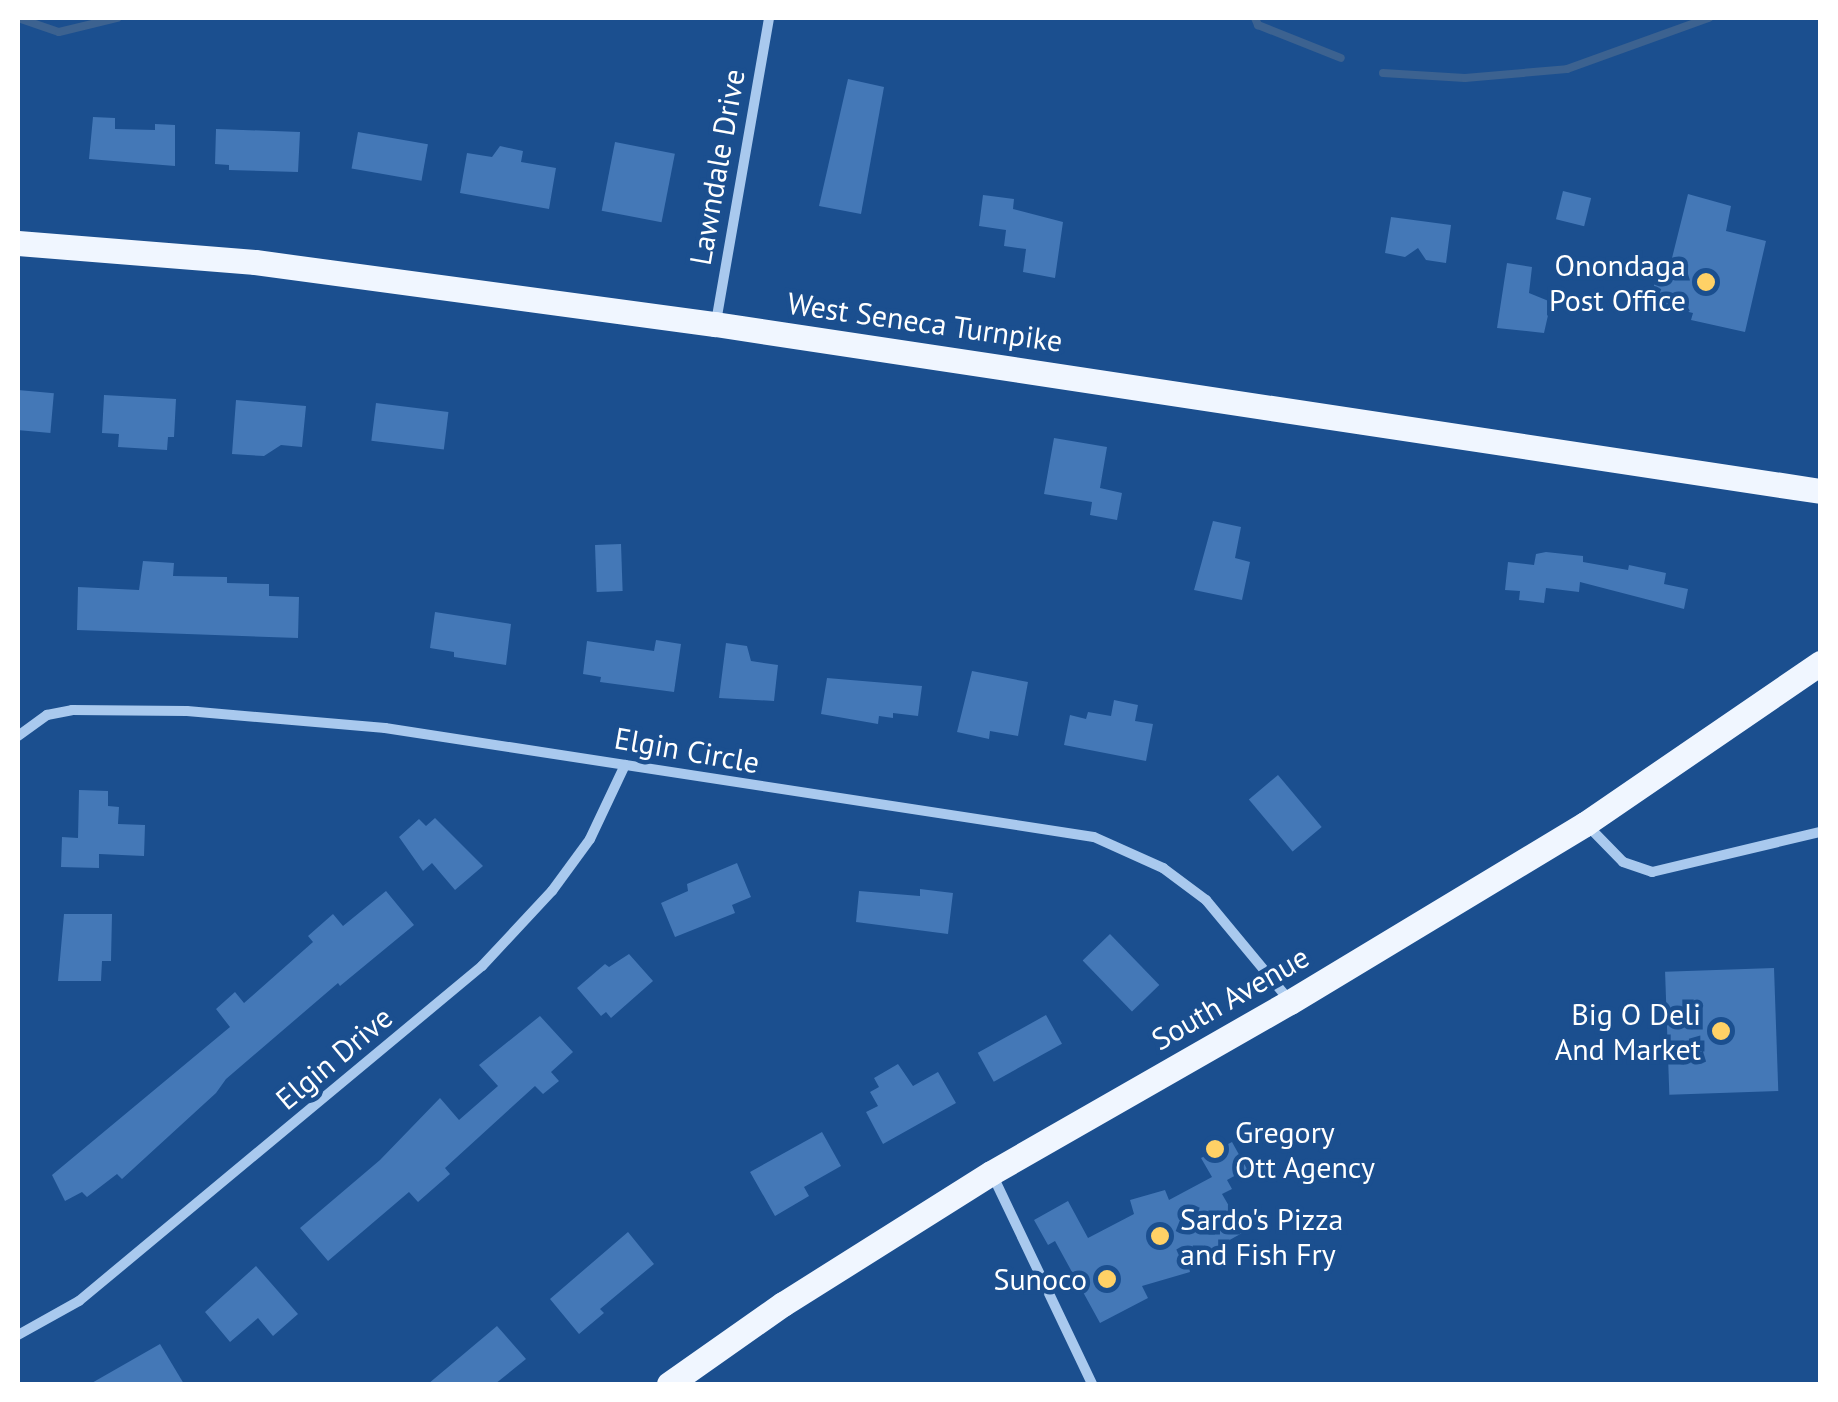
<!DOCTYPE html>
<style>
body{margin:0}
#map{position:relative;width:1838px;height:1402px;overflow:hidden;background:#1b4f8f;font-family:"PT Sans",sans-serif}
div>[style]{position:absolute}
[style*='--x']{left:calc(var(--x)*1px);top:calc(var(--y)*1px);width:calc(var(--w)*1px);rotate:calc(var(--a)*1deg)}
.stream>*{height:8px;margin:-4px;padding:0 4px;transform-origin:4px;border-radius:4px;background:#3c6290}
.building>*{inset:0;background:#4478b7;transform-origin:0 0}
.minor>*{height:10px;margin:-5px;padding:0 5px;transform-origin:5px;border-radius:5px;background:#a9c9ee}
.primary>*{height:25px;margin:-12.5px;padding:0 12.5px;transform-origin:12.5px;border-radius:12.5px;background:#f0f6ff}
.dots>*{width:28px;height:28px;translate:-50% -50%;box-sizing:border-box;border:5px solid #1b4f8f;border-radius:50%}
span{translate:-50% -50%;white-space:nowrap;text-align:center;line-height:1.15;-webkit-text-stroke:9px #1b4f8f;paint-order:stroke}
.street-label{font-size:30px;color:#fff}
.poi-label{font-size:30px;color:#fff}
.right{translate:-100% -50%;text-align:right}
.left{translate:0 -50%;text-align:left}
.frame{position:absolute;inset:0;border:20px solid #fff;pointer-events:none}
</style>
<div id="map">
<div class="stream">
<div style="--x:18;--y:18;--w:43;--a:18.9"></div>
<div style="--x:59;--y:32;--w:60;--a:-13.6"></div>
<div style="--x:1255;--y:18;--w:8;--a:67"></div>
<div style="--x:1258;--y:25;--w:89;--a:21.7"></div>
<div style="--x:1383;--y:73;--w:82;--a:3.5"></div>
<div style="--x:1465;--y:78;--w:102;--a:-5"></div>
<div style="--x:1567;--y:69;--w:151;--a:-19.8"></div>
</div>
<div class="building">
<div style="clip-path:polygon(848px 79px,884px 87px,861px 214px,819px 206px)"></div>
<div style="clip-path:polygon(93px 117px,115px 118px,115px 129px,155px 130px,155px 124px,175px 125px,175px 166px,89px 159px)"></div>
<div style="clip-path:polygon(216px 129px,300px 132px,298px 172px,229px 170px,229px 165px,215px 164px)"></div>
<div style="left:358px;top:132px;width:71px;height:37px;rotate:10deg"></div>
<div style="left:615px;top:142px;width:61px;height:70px;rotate:11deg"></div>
<div style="clip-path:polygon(500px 146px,523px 151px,521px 162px,556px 168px,549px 209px,460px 193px,467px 153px,492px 157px)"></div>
<div style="left:1563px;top:191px;width:29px;height:29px;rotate:14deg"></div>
<div style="clip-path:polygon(1688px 194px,1731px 206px,1726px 231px,1766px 241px,1745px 332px,1691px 320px,1693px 313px,1650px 303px,1660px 259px,1671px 262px)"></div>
<div style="clip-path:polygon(983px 195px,1014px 199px,1013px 209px,1063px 222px,1055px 278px,1023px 272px,1026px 249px,1004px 246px,1006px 230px,979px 226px)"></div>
<div style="clip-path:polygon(1391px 217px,1451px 225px,1446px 263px,1426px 260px,1418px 248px,1405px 257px,1385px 253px)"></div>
<div style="clip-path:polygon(1507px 263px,1532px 267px,1529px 293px,1551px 302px,1544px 333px,1497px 328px)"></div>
<div style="left:18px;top:390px;width:36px;height:40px;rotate:5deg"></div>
<div style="clip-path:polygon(104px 395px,176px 399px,174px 437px,168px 437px,167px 450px,118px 447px,119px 434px,102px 433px)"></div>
<div style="clip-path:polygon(236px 400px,306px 406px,302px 447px,281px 445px,264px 456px,232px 454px)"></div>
<div style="left:376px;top:403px;width:73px;height:38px;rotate:7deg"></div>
<div style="clip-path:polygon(1054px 438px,1107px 447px,1100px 488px,1122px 493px,1117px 520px,1090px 515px,1092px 502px,1044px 494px)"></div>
<div style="clip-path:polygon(1213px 521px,1241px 527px,1235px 558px,1250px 562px,1242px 600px,1194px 590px)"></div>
<div style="left:621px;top:544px;width:47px;height:26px;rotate:88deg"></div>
<div style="clip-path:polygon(1546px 552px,1583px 556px,1583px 562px,1628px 570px,1629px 565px,1666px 573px,1664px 584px,1688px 589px,1684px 609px,1580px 582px,1579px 592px,1546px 588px,1544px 603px,1519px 600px,1520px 591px,1505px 590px,1508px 562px,1534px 565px,1536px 554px)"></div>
<div style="clip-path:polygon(143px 561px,174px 563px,173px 576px,227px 577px,227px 583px,269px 584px,269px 596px,299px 597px,298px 638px,77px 630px,78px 587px,139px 590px)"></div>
<div style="clip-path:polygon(435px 612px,511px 624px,506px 665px,454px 657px,454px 652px,430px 648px)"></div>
<div style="clip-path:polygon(656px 640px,681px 644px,674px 692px,600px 682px,601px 677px,583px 674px,587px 641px,654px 651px)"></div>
<div style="clip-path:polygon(726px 643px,747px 646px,751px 661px,778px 665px,774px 701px,719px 698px)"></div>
<div style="clip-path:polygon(972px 671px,1028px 682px,1018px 736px,990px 731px,989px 739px,957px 732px)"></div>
<div style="clip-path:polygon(827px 678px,922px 686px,918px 716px,893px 713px,893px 718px,879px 716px,878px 724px,821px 714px)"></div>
<div style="clip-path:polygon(1114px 700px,1138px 705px,1135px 721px,1153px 724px,1146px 761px,1064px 745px,1070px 715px,1086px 719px,1088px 712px,1111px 716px)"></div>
<div style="left:1278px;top:775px;width:68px;height:38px;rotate:50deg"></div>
<div style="clip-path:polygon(79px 790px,108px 791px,108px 806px,119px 807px,118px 824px,145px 825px,144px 856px,99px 854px,99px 868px,61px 867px,62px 837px,78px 838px)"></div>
<div style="clip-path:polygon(435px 818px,483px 866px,455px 890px,432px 863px,423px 871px,399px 837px,419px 819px,426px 826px)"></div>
<div style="clip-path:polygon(737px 863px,751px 897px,732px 905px,735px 913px,675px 937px,661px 903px,688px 891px,687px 884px)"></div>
<div style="clip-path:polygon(920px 889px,953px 893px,948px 934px,856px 922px,859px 891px,920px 896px)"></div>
<div style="clip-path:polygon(386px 891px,414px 925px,340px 986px,338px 983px,226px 1079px,216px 1093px,122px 1179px,117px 1174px,87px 1197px,82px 1192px,65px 1201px,52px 1175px,230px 1027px,216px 1009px,235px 992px,244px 1003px,313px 942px,308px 936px,333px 914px,343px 926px)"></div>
<div style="clip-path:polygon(64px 914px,112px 914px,111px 961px,102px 961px,101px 981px,58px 981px)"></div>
<div style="left:1110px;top:934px;width:71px;height:38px;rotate:46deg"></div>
<div style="clip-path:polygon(629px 954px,653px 981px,611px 1018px,606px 1012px,601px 1016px,577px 988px,605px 964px,609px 967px)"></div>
<div style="left:1774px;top:968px;width:123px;height:109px;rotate:88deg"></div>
<div style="left:1046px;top:1015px;width:33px;height:78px;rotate:61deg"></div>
<div style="clip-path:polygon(540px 1016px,573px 1052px,551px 1072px,559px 1081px,543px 1094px,535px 1086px,445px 1168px,450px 1174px,418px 1202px,409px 1192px,328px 1261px,300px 1228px,380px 1160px,440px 1098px,459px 1120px,498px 1086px,479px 1065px)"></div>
<div style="clip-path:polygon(898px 1064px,913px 1086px,938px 1072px,956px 1103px,883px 1144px,866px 1112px,878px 1106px,870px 1092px,879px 1087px,874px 1078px)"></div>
<div style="clip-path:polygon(822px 1132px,841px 1166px,804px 1187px,809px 1196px,775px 1216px,750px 1172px)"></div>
<div style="clip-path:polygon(1232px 1142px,1247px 1169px,1227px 1180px,1232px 1189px,1222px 1194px,1244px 1232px,1188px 1263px,1190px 1272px,1142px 1286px,1148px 1298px,1100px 1323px,1055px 1241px,1048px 1245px,1034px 1220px,1068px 1201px,1088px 1238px,1134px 1214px,1130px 1200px,1165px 1190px,1169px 1200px,1212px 1177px,1201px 1158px)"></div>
<div style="clip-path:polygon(628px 1232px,654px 1264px,600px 1309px,604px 1313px,579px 1334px,550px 1299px)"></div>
<div style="clip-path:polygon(256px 1266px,298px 1314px,273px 1336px,258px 1318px,230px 1342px,205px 1312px)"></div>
<div style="clip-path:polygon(497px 1326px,526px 1359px,495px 1384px,428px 1384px)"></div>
<div style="clip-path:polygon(160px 1344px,184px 1384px,90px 1384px)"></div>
</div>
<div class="minor">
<div style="--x:716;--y:322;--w:309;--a:-80.1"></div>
<div style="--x:18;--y:736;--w:36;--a:-36"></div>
<div style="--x:47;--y:715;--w:25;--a:-11"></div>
<div style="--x:72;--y:710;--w:115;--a:0.5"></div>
<div style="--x:187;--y:711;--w:199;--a:4.9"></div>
<div style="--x:385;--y:728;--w:717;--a:8.74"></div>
<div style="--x:1094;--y:837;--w:76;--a:24.2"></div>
<div style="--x:1163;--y:868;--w:54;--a:36.7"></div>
<div style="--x:1206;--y:900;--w:131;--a:50.3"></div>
<div style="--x:1588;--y:826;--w:50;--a:45.8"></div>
<div style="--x:1623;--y:862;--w:31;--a:19"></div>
<div style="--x:1652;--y:872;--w:173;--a:-13.4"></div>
<div style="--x:992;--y:1174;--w:233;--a:64.5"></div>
<div style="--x:18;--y:1335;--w:70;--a:-29.1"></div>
<div style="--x:79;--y:1301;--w:524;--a:-39.74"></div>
<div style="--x:482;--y:966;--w:103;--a:-47"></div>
<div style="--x:552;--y:891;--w:64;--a:-53.8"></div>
<div style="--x:590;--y:839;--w:82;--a:-64.7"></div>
</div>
<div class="primary">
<div style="--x:18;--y:243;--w:238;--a:4.6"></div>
<div style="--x:255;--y:262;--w:464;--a:7.7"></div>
<div style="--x:715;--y:324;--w:1118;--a:8.59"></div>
<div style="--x:669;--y:1384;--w:139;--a:-35.1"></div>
<div style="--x:783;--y:1304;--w:246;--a:-32.2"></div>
<div style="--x:991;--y:1173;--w:344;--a:-29.8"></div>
<div style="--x:1290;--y:1002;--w:345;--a:-31.1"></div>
<div style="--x:1585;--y:824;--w:285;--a:-34.4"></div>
</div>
<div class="dots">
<div style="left:1706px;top:282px;background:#ffd166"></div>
<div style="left:1721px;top:1031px;background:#ffd166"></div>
<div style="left:1215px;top:1149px;background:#ffd166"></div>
<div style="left:1160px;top:1236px;background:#ffd166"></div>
<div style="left:1107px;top:1279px;background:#ffd166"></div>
</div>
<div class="street-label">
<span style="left:717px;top:167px;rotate:-80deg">Lawndale Drive</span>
<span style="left:925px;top:322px;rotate:8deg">West Seneca Turnpike</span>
<span style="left:687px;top:750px;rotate:10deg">Elgin Circle</span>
<span style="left:1230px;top:998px;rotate:-30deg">South Avenue</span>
<span style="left:334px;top:1058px;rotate:-40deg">Elgin Drive</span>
</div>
<div class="poi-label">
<span class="right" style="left:1686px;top:282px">Onondaga<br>Post Office</span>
<span class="right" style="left:1701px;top:1031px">Big O Deli<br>And Market</span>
<span class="left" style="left:1235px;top:1149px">Gregory<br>Ott Agency</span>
<span class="left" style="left:1180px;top:1236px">Sardo's Pizza<br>and Fish Fry</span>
<span class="right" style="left:1087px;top:1279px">Sunoco</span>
</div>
<div class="frame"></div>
</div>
